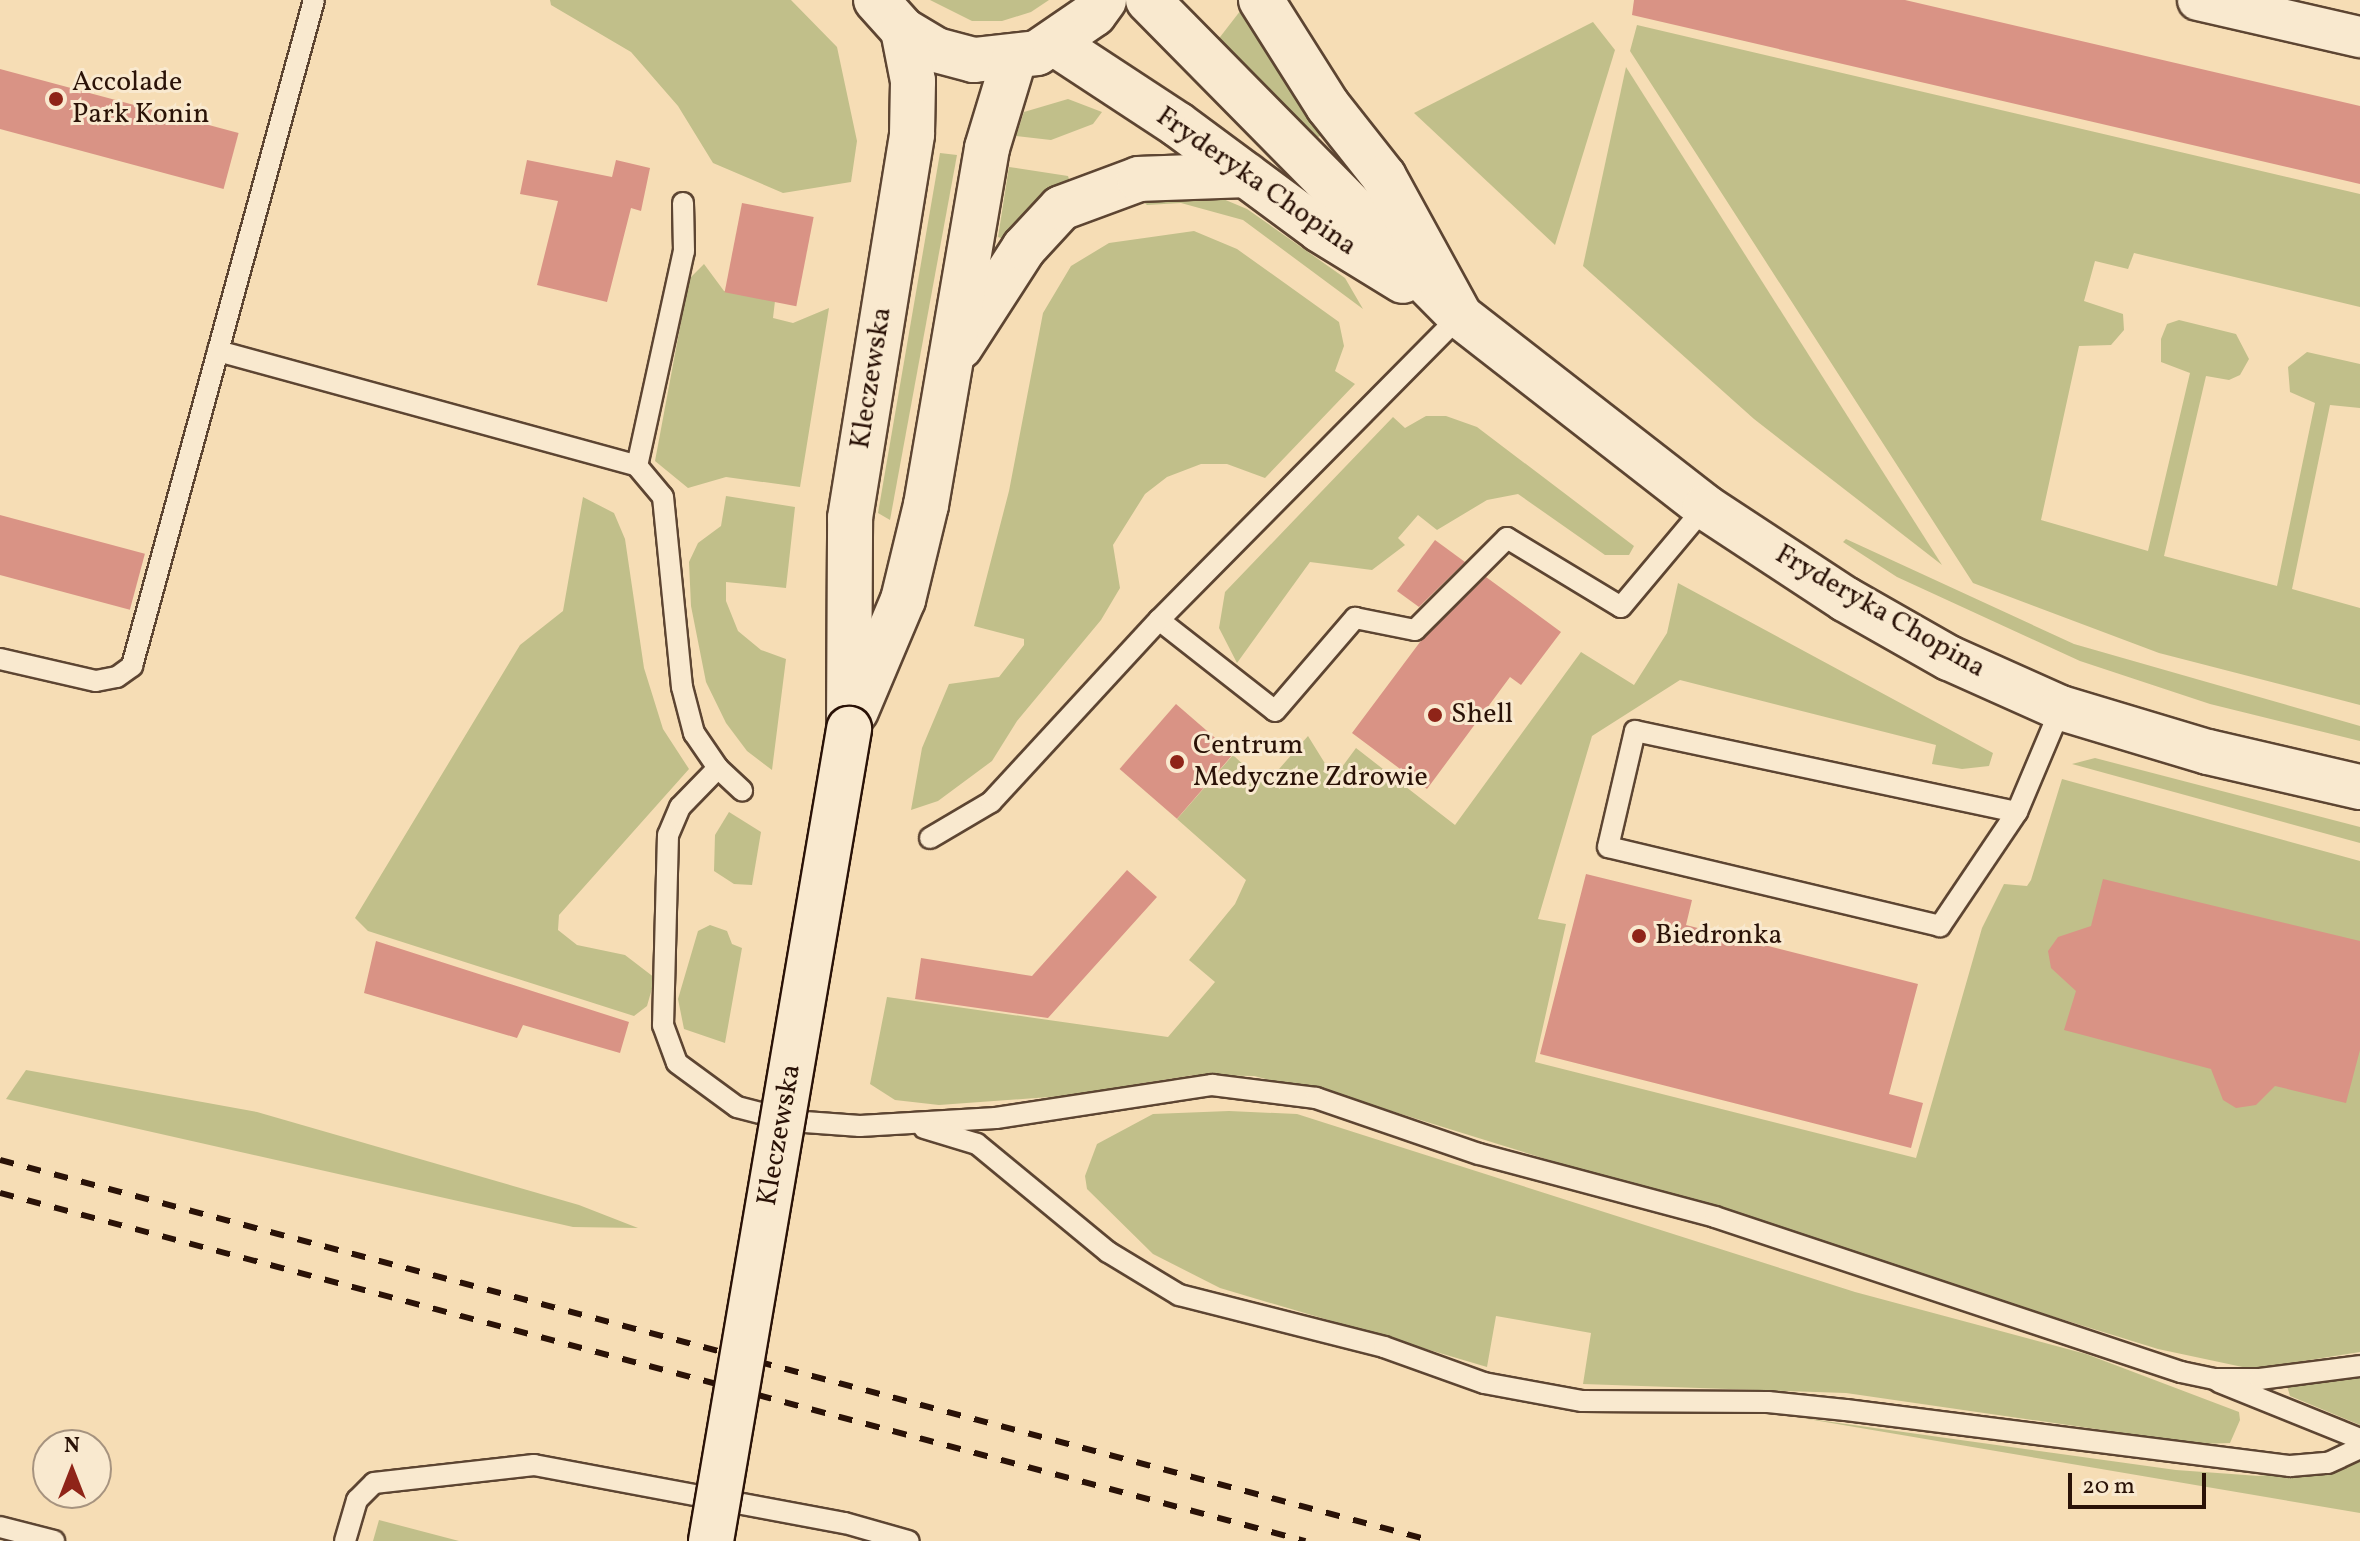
<!DOCTYPE html>
<style>
body{margin:0}
#map{position:relative;width:2360px;height:1541px;overflow:hidden;background:#f6ddb5;font-family:Vollkorn,serif}
div>[style]{position:absolute}
[style*='--x']{left:calc(var(--x)*1px);top:calc(var(--y)*1px);width:calc(var(--w)*1px);rotate:calc(var(--a)*1deg)}
.green>*{inset:0;background:#c1bf8a}
.building>*{inset:0;background:#d99385;transform-origin:0 0}
.roads{filter:drop-shadow(2px 0 #5d4532) drop-shadow(-2px 0 #5d4532) drop-shadow(0 2px #5d4532) drop-shadow(0 -2px #5d4532)}
.service>*{height:20px;margin:-10px;padding:0 10px;transform-origin:10px;border-radius:10px;background:#f9e9cf}
.minor>*{height:40px;margin:-20px;padding:0 20px;transform-origin:20px;border-radius:20px;background:#f9e9cf}
.tertiary>*{height:44px;margin:-22px;padding:0 22px;transform-origin:22px;border-radius:22px;background:#f9e9cf}
.secondary>*{height:44px;margin:-22px;padding:0 22px;transform-origin:22px;border-radius:22px;background:#f9e9cf}
.rail>*{height:6px;margin-top:-3px;transform-origin:0;background:repeating-linear-gradient(90deg,#2a1207 0 14px,transparent 0 28px)}
.bridges{filter:drop-shadow(2px 0 #2a1207) drop-shadow(-2px 0 #2a1207) drop-shadow(0 2px #2a1207) drop-shadow(0 -2px #2a1207)}
.secondary-bridge>*{height:44px;margin:-22px;padding:0 22px;transform-origin:22px;border-radius:22px;background:#f9e9cf}
.dots>*{width:22px;height:22px;translate:-50% -50%;box-sizing:border-box;border:4px solid #f9e9cf;border-radius:50%}
span{translate:-50% -50%;white-space:nowrap;text-align:center;line-height:1.15;-webkit-text-stroke:6px #f9e9cf;paint-order:stroke}
.poi-label{font-size:28px;color:#2a1207}
.left{translate:0 -50%;text-align:left}
.street-label{font-size:28px;color:#2a1207}
.north{position:absolute;left:32px;top:1429px;width:80px;height:80px;box-sizing:border-box;background:#f9e9cf;border:2px solid #a6937f;border-radius:50%;rotate:0deg;font-size:22px;font-weight:700;line-height:32px;text-align:center;color:#2a1207}
.north::after{content:'';display:block;margin:auto;width:28px;height:36px;background:#8f2418;clip-path:polygon(50% 0,100% 100%,50% 72%,0 100%)}
.scale{position:absolute;left:2068px;top:1473px;width:138px;height:36px;box-sizing:border-box;border:4px solid #2a1207;border-top:0;padding-left:10px;font-size:24px;line-height:28px;white-space:nowrap;color:#2a1207;-webkit-text-stroke:6px #f9e9cf;paint-order:stroke}
</style>
<div id="map">
<div class="green">
<div style="clip-path:polygon(550px 0,791px 0,837px 47px,857px 141px,851px 182px,783px 193px,713px 163px,678px 106px,631px 52px,551px 5px)"></div>
<div style="clip-path:polygon(930px 0,1049px 0,1031px 12px,1002px 21px,972px 21px)"></div>
<div style="clip-path:polygon(1244px 6px,1325px 134px,1318px 137px,1217px 41px)"></div>
<div style="clip-path:polygon(1593px 22px,1615px 50px,1555px 245px,1414px 113px)"></div>
<div style="clip-path:polygon(1637px 25px,2360px 194px,2360px 307px,2134px 253px,2128px 269px,2095px 261px,2084px 301px,2123px 314px,2124px 330px,2111px 345px,2079px 346px,2041px 520px,2148px 551px,2190px 373px,2161px 362px,2161px 339px,2167px 324px,2179px 320px,2236px 334px,2249px 359px,2240px 375px,2229px 380px,2206px 376px,2164px 556px,2277px 586px,2315px 403px,2290px 392px,2288px 367px,2307px 352px,2360px 364px,2360px 408px,2330px 405px,2292px 589px,2360px 608px,2360px 705px,2159px 653px,1973px 583px,1630px 51px)"></div>
<div style="clip-path:polygon(1626px 67px,1942px 565px,1754px 419px,1583px 266px)"></div>
<div style="clip-path:polygon(1068px 99px,1102px 112px,1093px 124px,1051px 140px,1016px 136px,1024px 112px)"></div>
<div style="clip-path:polygon(940px 153px,957px 155px,890px 520px,878px 513px)"></div>
<div style="clip-path:polygon(1009px 167px,1068px 176px,1070px 182px,1004px 239px,998px 237px)"></div>
<div style="clip-path:polygon(1216px 196px,1247px 209px,1345px 278px,1363px 309px,1243px 220px,1181px 203px,1147px 205px,1137px 197px)"></div>
<div style="clip-path:polygon(1194px 231px,1237px 249px,1339px 322px,1344px 346px,1335px 371px,1355px 384px,1265px 478px,1227px 464px,1201px 464px,1167px 477px,1145px 494px,1113px 545px,1120px 588px,1101px 620px,1017px 721px,992px 761px,938px 801px,911px 810px,922px 748px,949px 684px,999px 677px,1024px 645px,1024px 639px,974px 626px,1009px 491px,1043px 313px,1071px 266px,1109px 243px)"></div>
<div style="clip-path:polygon(704px 264px,724px 291px,775px 301px,773px 318px,793px 323px,829px 308px,800px 487px,726px 477px,688px 488px,655px 461px,689px 279px)"></div>
<div style="clip-path:polygon(1426px 416px,1446px 416px,1477px 427px,1634px 546px,1629px 555px,1605px 555px,1518px 494px,1487px 500px,1437px 530px,1418px 515px,1398px 538px,1405px 545px,1372px 570px,1310px 562px,1237px 663px,1219px 628px,1225px 592px,1393px 417px,1405px 428px)"></div>
<div style="clip-path:polygon(726px 496px,795px 507px,786px 588px,726px 582px,726px 601px,738px 631px,761px 650px,786px 659px,772px 770px,747px 751px,726px 723px,706px 682px,691px 606px,689px 562px,698px 543px,721px 526px)"></div>
<div style="clip-path:polygon(583px 497px,614px 513px,625px 539px,644px 668px,663px 729px,689px 769px,559px 915px,558px 930px,577px 945px,625px 955px,655px 978px,647px 1006px,634px 1016px,368px 931px,355px 918px,520px 645px,563px 611px)"></div>
<div style="clip-path:polygon(1846px 539px,2074px 644px,2360px 726px,2360px 741px,2210px 704px,2080px 661px,1897px 577px,1843px 542px)"></div>
<div style="clip-path:polygon(1678px 583px,1993px 753px,1989px 766px,1962px 769px,1932px 764px,1936px 745px,1680px 680px,1592px 736px,1538px 919px,1566px 924px,1535px 1062px,1916px 1158px,1982px 928px,2004px 884px,2027px 886px,2031px 880px,2062px 779px,2360px 861px,2360px 1352px,2252px 1369px,2158px 1349px,1372px 1105px,1254px 1076px,1194px 1075px,1063px 1096px,939px 1105px,895px 1100px,870px 1084px,887px 997px,1168px 1037px,1215px 982px,1189px 960px,1235px 904px,1246px 880px,1177px 819px,1233px 755px,1265px 785px,1308px 736px,1334px 778px,1356px 748px,1455px 825px,1581px 652px,1634px 685px,1667px 633px)"></div>
<div style="clip-path:polygon(2095px 758px,2360px 827px,2360px 843px,2072px 764px)"></div>
<div style="clip-path:polygon(729px 812px,761px 832px,752px 885px,734px 884px,714px 871px,715px 835px)"></div>
<div style="clip-path:polygon(710px 925px,727px 931px,732px 944px,742px 948px,725px 1043px,684px 1029px,678px 999px,698px 931px)"></div>
<div style="clip-path:polygon(26px 1070px,257px 1112px,579px 1205px,638px 1228px,573px 1227px,6px 1099px)"></div>
<div style="clip-path:polygon(1229px 1111px,1297px 1114px,1855px 1292px,2086px 1354px,2239px 1412px,2240px 1420px,2230px 1443px,2199px 1444px,1846px 1393px,1583px 1384px,1591px 1333px,1496px 1316px,1487px 1367px,1220px 1288px,1153px 1254px,1087px 1189px,1085px 1176px,1097px 1144px,1153px 1114px)"></div>
<div style="clip-path:polygon(2360px 1373px,2360px 1425px,2290px 1396px,2287px 1386px)"></div>
<div style="clip-path:polygon(1796px 1417px,2176px 1470px,2259px 1476px,2360px 1460px,2360px 1513px)"></div>
<div style="clip-path:polygon(379px 1520px,459px 1541px,373px 1541px)"></div>
</div>
<div class="building">
<div style="clip-path:polygon(1634px 0,1905px 0,2360px 106px,2360px 184px,1632px 15px)"></div>
<div style="left:0;top:69px;width:247px;height:58px;rotate:15deg"></div>
<div style="clip-path:polygon(527px 160px,612px 177px,616px 160px,650px 168px,641px 211px,631px 208px,607px 302px,537px 285px,558px 201px,520px 194px)"></div>
<div style="left:742px;top:203px;width:73px;height:91px;rotate:11deg"></div>
<div style="left:0;top:515px;width:150px;height:58px;rotate:15deg"></div>
<div style="clip-path:polygon(1435px 540px,1465px 562px,1419px 607px,1397px 591px)"></div>
<div style="clip-path:polygon(1486px 577px,1561px 632px,1521px 685px,1510px 677px,1427px 789px,1352px 733px,1420px 642px)"></div>
<div style="left:1176px;top:704px;width:76px;height:86px;rotate:41deg"></div>
<div style="clip-path:polygon(1127px 870px,1157px 897px,1048px 1018px,915px 999px,921px 958px,1032px 976px)"></div>
<div style="clip-path:polygon(1586px 874px,1692px 900px,1686px 925px,1918px 984px,1889px 1094px,1923px 1103px,1911px 1148px,1540px 1054px)"></div>
<div style="clip-path:polygon(2103px 879px,2360px 941px,2360px 1050px,2346px 1103px,2275px 1086px,2256px 1105px,2236px 1108px,2223px 1100px,2211px 1069px,2064px 1030px,2076px 991px,2051px 968px,2048px 951px,2058px 937px,2091px 926px)"></div>
<div style="clip-path:polygon(376px 941px,629px 1022px,620px 1053px,523px 1025px,517px 1038px,364px 993px)"></div>
</div>
<div class="roads">
<div class="service">
<div style="--x:218;--y:351;--w:434;--a:15.3"></div>
<div style="--x:637;--y:466;--w:40;--a:50"></div>
<div style="--x:663;--y:497;--w:191;--a:84.3"></div>
<div style="--x:682;--y:687;--w:48;--a:75.4"></div>
<div style="--x:694;--y:733;--w:42;--a:55.6"></div>
<div style="--x:718;--y:768;--w:33;--a:43"></div>
<div style="--x:637;--y:466;--w:220;--a:-77.7"></div>
<div style="--x:684;--y:251;--w:48;--a:-91.2"></div>
<div style="--x:1159;--y:620;--w:147;--a:38.1"></div>
<div style="--x:1275;--y:711;--w:123;--a:-49.3"></div>
<div style="--x:1355;--y:618;--w:61;--a:11.3"></div>
<div style="--x:1415;--y:630;--w:130;--a:-45"></div>
<div style="--x:1507;--y:538;--w:133;--a:31.2"></div>
<div style="--x:1621;--y:607;--w:131;--a:-50"></div>
<div style="--x:0;--y:659;--w:98;--a:12.9"></div>
<div style="--x:96;--y:681;--w:21;--a:-11"></div>
<div style="--x:117;--y:677;--w:19;--a:-36"></div>
<div style="--x:132;--y:666;--w:690;--a:-74.72"></div>
<div style="--x:718;--y:768;--w:54;--a:134.3"></div>
<div style="--x:680;--y:807;--w:30;--a:113"></div>
<div style="--x:668;--y:835;--w:190;--a:91.5"></div>
<div style="--x:663;--y:1025;--w:40;--a:69.8"></div>
<div style="--x:677;--y:1063;--w:74;--a:36.3"></div>
<div style="--x:737;--y:1107;--w:56;--a:14.5"></div>
<div style="--x:791;--y:1121;--w:69;--a:4.1"></div>
<div style="--x:860;--y:1126;--w:136;--a:-3.4"></div>
<div style="--x:996;--y:1118;--w:219;--a:-8.7"></div>
<div style="--x:1212;--y:1085;--w:105;--a:7.1"></div>
<div style="--x:1316;--y:1098;--w:172;--a:19"></div>
<div style="--x:1479;--y:1154;--w:244;--a:14.9"></div>
<div style="--x:1715;--y:1217;--w:491;--a:18.4"></div>
<div style="--x:2181;--y:1372;--w:34;--a:12"></div>
<div style="--x:2214;--y:1379;--w:46;--a:0"></div>
<div style="--x:2260;--y:1379;--w:101;--a:-7.4"></div>
<div style="--x:2017;--y:812;--w:138;--a:124"></div>
<div style="--x:1940;--y:926;--w:341;--a:-166.6"></div>
<div style="--x:1608;--y:847;--w:119;--a:-76.9"></div>
<div style="--x:1635;--y:731;--w:390;--a:12"></div>
<div style="--x:2017;--y:812;--w:113;--a:-67.1"></div>
<div style="--x:930;--y:838;--w:71;--a:-30.5"></div>
<div style="--x:991;--y:802;--w:248;--a:-47.3"></div>
<div style="--x:1159;--y:620;--w:428;--a:-45.3"></div>
<div style="--x:924;--y:1128;--w:55;--a:16.8"></div>
<div style="--x:977;--y:1144;--w:170;--a:39.5"></div>
<div style="--x:1108;--y:1252;--w:83;--a:31.2"></div>
<div style="--x:1179;--y:1295;--w:211;--a:14.2"></div>
<div style="--x:1384;--y:1347;--w:106;--a:19.8"></div>
<div style="--x:1484;--y:1383;--w:100;--a:10.4"></div>
<div style="--x:1582;--y:1401;--w:186;--a:0.3"></div>
<div style="--x:1768;--y:1402;--w:78;--a:5.9"></div>
<div style="--x:1846;--y:1410;--w:448;--a:7.2"></div>
<div style="--x:2290;--y:1466;--w:38;--a:-5"></div>
<div style="--x:2328;--y:1463;--w:35;--a:-25"></div>
<div style="--x:2219;--y:1382;--w:152;--a:22"></div>
<div style="--x:0;--y:1527;--w:56;--a:14.5"></div>
<div style="--x:345;--y:1541;--w:43;--a:-73.7"></div>
<div style="--x:357;--y:1500;--w:24;--a:-45"></div>
<div style="--x:374;--y:1483;--w:161;--a:-6.4"></div>
<div style="--x:534;--y:1465;--w:316;--a:10.6"></div>
<div style="--x:845;--y:1523;--w:66;--a:15.9"></div>
</div>
<div class="minor">
<div style="--x:2198;--y:0;--w:166;--a:12.9"></div>
</div>
<div class="tertiary">
<div style="--x:1148;--y:0;--w:444;--a:45.4"></div>
<div style="--x:1460;--y:316;--w:311;--a:37.9"></div>
<div style="--x:1705;--y:507;--w:168;--a:33.3"></div>
<div style="--x:1845;--y:599;--w:120;--a:29.6"></div>
<div style="--x:1949;--y:658;--w:123;--a:24.1"></div>
<div style="--x:2061;--y:708;--w:153;--a:16.7"></div>
<div style="--x:2208;--y:752;--w:156;--a:13"></div>
<div style="--x:1055;--y:44;--w:146;--a:33.3"></div>
<div style="--x:1177;--y:124;--w:178;--a:36.5"></div>
<div style="--x:1320;--y:230;--w:97;--a:31.6"></div>
</div>
<div class="secondary">
<div style="--x:876;--y:0;--w:40;--a:48"></div>
<div style="--x:903;--y:30;--w:39;--a:31"></div>
<div style="--x:936;--y:50;--w:39;--a:15"></div>
<div style="--x:974;--y:60;--w:63;--a:-6.3"></div>
<div style="--x:1037;--y:53;--w:69;--a:-34.4"></div>
<div style="--x:1094;--y:14;--w:17;--a:-54"></div>
<div style="--x:1261;--y:0;--w:125;--a:57.7"></div>
<div style="--x:1328;--y:106;--w:90;--a:51.7"></div>
<div style="--x:1384;--y:177;--w:158;--a:61.3"></div>
<div style="--x:960;--y:347;--w:118;--a:-57.1"></div>
<div style="--x:1024;--y:248;--w:54;--a:-47.2"></div>
<div style="--x:1061;--y:208;--w:83;--a:-20.4"></div>
<div style="--x:1139;--y:179;--w:107;--a:-2.1"></div>
<div style="--x:856;--y:711;--w:121;--a:-67.1"></div>
<div style="--x:903;--y:600;--w:98;--a:-76.4"></div>
<div style="--x:926;--y:505;--w:362;--a:-80.3"></div>
<div style="--x:987;--y:148;--w:93;--a:-73.1"></div>
<div style="--x:849;--y:729;--w:211;--a:-89.7"></div>
<div style="--x:850;--y:518;--w:389;--a:-80.8"></div>
<div style="--x:912;--y:134;--w:53;--a:-88.9"></div>
<div style="--x:913;--y:81;--w:52;--a:-101.1"></div>
</div>
</div>
<div class="rail">
<div style="--x:0;--y:1160;--w:1483;--a:14.89"></div>
<div style="--x:0;--y:1193;--w:1351;--a:14.93"></div>
</div>
<div class="bridges">
<div class="secondary-bridge">
<div style="--x:711;--y:1541;--w:824;--a:-80.35"></div>
</div>
</div>
<div class="dots">
<div style="left:56px;top:99px;background:#8f2418"></div>
<div style="left:1435px;top:715px;background:#8f2418"></div>
<div style="left:1177px;top:762px;background:#8f2418"></div>
<div style="left:1639px;top:936px;background:#8f2418"></div>
</div>
<div class="poi-label">
<span class="left" style="left:72px;top:99px">Accolade<br>Park Konin</span>
<span class="left" style="left:1451px;top:715px">Shell</span>
<span class="left" style="left:1193px;top:762px">Centrum<br>Medyczne Zdrowie</span>
<span class="left" style="left:1655px;top:936px">Biedronka</span>
</div>
<div class="street-label">
<span style="left:1256px;top:182px;rotate:35deg">Fryderyka Chopina</span>
<span style="left:872px;top:378px;rotate:-81deg">Kleczewska</span>
<span style="left:1880px;top:612px;rotate:30deg">Fryderyka Chopina</span>
<span style="left:780px;top:1135px;rotate:-80deg">Kleczewska</span>
</div>
<div class="north">N</div>
<div class="scale">20 m</div>
</div>
